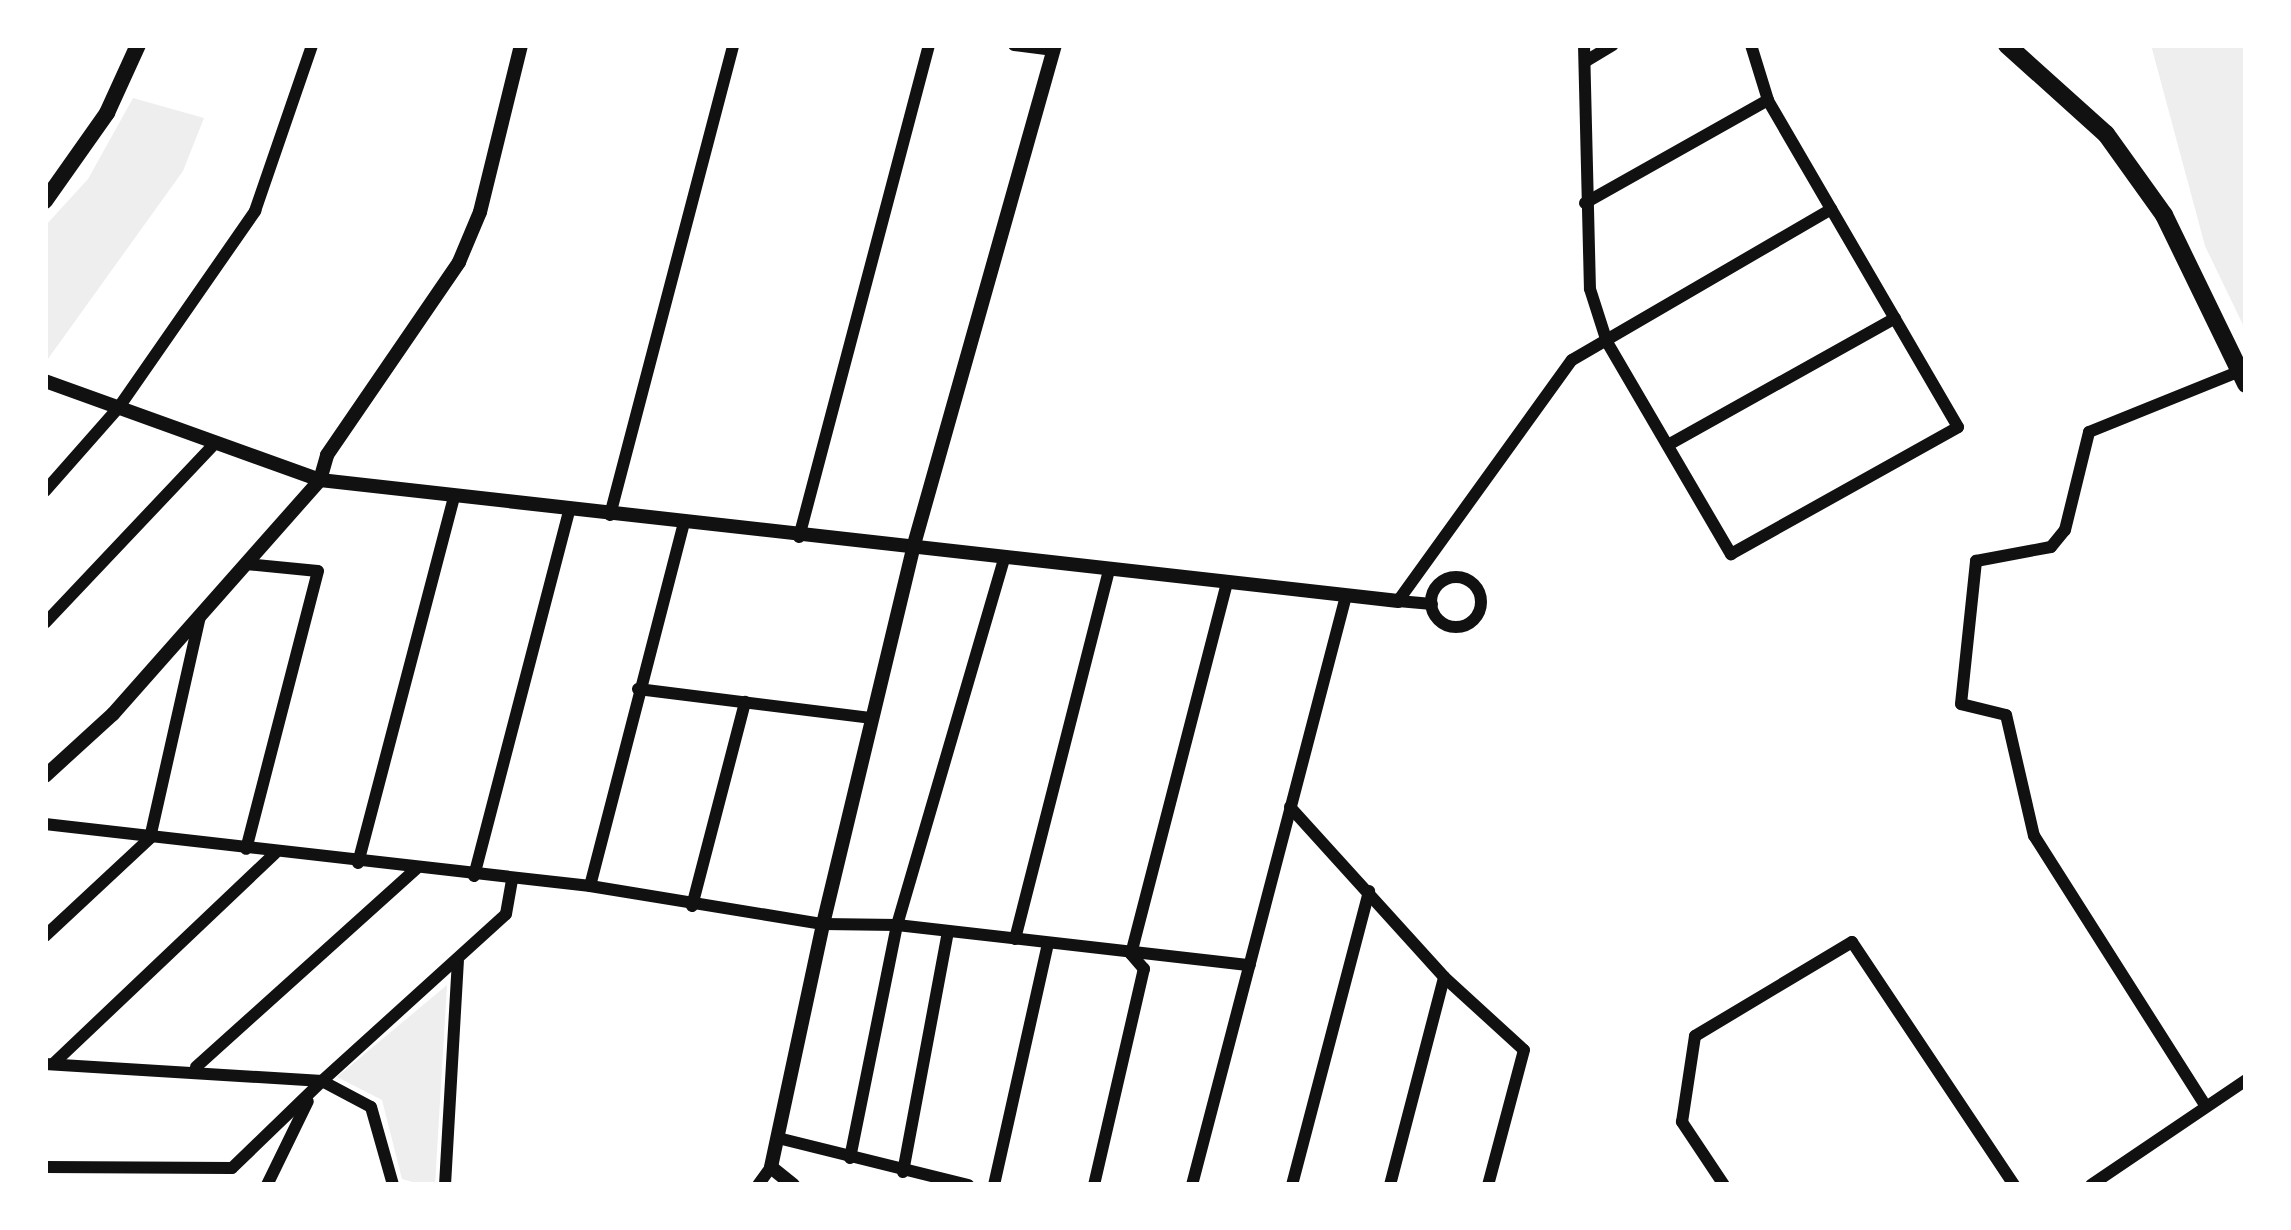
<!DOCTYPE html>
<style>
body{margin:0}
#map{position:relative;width:2291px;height:1230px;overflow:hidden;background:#fff;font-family:"Open Sans",sans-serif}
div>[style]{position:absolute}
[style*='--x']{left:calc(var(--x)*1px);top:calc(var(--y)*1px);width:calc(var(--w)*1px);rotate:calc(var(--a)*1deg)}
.green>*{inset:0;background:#eee}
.minor>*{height:12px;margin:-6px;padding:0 6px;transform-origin:6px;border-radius:6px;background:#111}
.minor>.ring{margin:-6px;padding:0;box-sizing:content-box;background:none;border:12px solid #111;border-radius:50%}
.tertiary>*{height:14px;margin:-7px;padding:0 7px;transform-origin:7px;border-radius:7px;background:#111}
.secondary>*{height:16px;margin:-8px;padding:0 8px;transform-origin:8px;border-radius:8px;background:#111}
.primary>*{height:18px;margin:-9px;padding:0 9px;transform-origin:9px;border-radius:9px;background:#111}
span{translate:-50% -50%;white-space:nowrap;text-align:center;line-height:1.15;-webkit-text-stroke:12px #fff;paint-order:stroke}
.frame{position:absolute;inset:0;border:48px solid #fff;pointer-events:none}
</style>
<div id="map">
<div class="green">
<div style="clip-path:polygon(2151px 45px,2246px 45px,2246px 331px,2205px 246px)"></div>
<div style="clip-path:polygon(133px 98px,204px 118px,183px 171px,45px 363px,45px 226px,88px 179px)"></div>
<div style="clip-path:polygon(447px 985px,435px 1185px,423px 1185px,402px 1179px,382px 1100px,337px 1077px)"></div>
</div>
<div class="minor">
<div style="--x:1014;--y:45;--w:40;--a:7.1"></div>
<div style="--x:1584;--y:45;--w:244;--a:88.6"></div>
<div style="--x:1590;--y:289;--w:56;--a:72.2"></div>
<div style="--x:1607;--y:342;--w:246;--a:59.7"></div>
<div style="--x:1731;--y:554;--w:260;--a:-29.2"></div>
<div style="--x:1958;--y:427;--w:378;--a:-120.2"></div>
<div style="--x:1768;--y:100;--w:58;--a:-107.2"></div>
<div style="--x:1586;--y:61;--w:31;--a:-31"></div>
<div style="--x:1585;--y:203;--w:210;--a:-29.4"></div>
<div style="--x:1668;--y:445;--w:260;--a:-29.2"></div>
<div style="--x:45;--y:491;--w:112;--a:-48.6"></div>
<div style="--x:119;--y:407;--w:239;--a:-55.2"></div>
<div style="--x:255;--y:211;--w:176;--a:-71"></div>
<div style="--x:610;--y:515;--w:486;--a:-75.3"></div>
<div style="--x:799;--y:537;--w:509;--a:-75.2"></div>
<div style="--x:246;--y:564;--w:72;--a:5.6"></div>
<div style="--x:318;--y:571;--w:287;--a:104.5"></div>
<div class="ring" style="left:1431px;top:577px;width:38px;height:38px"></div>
<div style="--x:1432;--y:604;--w:34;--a:-175"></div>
<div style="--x:1398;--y:601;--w:297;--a:-54.2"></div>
<div style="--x:1572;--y:360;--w:300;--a:-30.2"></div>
<div style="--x:45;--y:623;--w:249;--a:-46.6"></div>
<div style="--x:638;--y:689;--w:236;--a:7.1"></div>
<div style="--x:1290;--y:807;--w:229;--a:47.8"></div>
<div style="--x:1444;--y:977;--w:108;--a:42.4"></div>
<div style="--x:1524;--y:1050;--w:140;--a:104.9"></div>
<div style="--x:45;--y:824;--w:549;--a:6.49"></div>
<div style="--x:590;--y:886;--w:236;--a:9.3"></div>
<div style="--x:823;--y:924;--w:74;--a:0.8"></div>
<div style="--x:897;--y:925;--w:355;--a:6.5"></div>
<div style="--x:358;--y:863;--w:379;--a:-75.3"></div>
<div style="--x:474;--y:876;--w:378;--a:-75.4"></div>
<div style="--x:590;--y:886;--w:375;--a:-75.5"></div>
<div style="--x:692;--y:906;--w:211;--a:-75.4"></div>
<div style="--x:45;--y:936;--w:144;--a:-43"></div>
<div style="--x:150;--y:838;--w:228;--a:-77.3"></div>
<div style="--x:1015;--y:939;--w:380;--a:-75.7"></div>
<div style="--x:45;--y:1064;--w:278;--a:3.5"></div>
<div style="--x:322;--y:1081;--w:248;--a:-42.2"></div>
<div style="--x:506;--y:914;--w:35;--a:-80"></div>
<div style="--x:53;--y:1064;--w:306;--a:-43.5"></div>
<div style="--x:196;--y:1067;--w:296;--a:-42"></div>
<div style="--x:322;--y:1081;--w:55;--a:28"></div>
<div style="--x:371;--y:1107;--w:81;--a:74.2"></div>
<div style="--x:2205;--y:1105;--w:319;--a:-122.4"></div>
<div style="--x:2034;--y:836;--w:124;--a:-103"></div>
<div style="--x:2006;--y:715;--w:46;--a:-166.3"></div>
<div style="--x:1961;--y:704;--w:144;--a:-84"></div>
<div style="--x:1976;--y:561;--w:76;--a:-10.6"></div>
<div style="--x:2051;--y:547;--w:22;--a:-51"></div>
<div style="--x:2065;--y:530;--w:101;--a:-76.2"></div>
<div style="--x:2089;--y:432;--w:163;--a:-22"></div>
<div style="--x:782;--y:1139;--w:192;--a:13.9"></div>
<div style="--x:850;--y:1158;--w:238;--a:-78.6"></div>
<div style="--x:897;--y:925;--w:382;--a:-73.7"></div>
<div style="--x:45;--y:1167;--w:187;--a:0.3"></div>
<div style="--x:232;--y:1168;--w:125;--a:-44"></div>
<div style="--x:903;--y:1172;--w:245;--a:-79.4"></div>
<div style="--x:267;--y:1185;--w:93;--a:-64"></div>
<div style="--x:445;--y:1185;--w:224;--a:-86.7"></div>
<div style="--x:758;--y:1185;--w:22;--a:-54"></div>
<div style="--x:994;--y:1185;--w:247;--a:-77.4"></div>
<div style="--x:1094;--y:1185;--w:222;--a:-77"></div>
<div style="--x:1144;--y:969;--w:20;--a:-131"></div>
<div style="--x:1131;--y:954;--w:384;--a:-75.5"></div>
<div style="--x:1192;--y:1185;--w:609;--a:-75.35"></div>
<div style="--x:1292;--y:1185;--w:304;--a:-75.3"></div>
<div style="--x:1390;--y:1185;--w:215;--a:-75.4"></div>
<div style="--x:1724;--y:1185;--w:76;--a:-123.7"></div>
<div style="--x:1682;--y:1122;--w:87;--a:-81.4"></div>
<div style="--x:1695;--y:1036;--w:183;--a:-30.9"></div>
<div style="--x:1852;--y:942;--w:292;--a:56.3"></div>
<div style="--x:2091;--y:1185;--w:187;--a:-34.1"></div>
</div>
<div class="tertiary">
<div style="--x:45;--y:381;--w:292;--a:19.8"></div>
<div style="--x:320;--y:480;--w:1085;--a:6.4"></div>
<div style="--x:45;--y:776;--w:92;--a:-42.4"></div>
<div style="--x:113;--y:714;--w:312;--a:-48.5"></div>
<div style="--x:320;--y:480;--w:26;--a:-74"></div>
<div style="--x:327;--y:455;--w:234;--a:-55.6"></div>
<div style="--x:459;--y:262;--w:54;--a:-67.2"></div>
<div style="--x:480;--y:212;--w:172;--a:-76.2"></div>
<div style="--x:793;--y:1185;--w:28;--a:-141"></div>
<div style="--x:771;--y:1167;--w:249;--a:-77.9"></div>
<div style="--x:823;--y:924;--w:387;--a:-76.5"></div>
<div style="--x:913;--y:548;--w:523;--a:-74.24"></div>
</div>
<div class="secondary">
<div style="--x:45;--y:201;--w:108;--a:-54.8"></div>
<div style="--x:107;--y:113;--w:75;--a:-65.5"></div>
</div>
<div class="primary">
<div style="--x:2007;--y:45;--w:133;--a:42"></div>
<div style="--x:2106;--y:134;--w:100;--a:54.4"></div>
<div style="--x:2164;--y:215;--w:188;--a:64.1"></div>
</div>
<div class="frame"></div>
</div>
